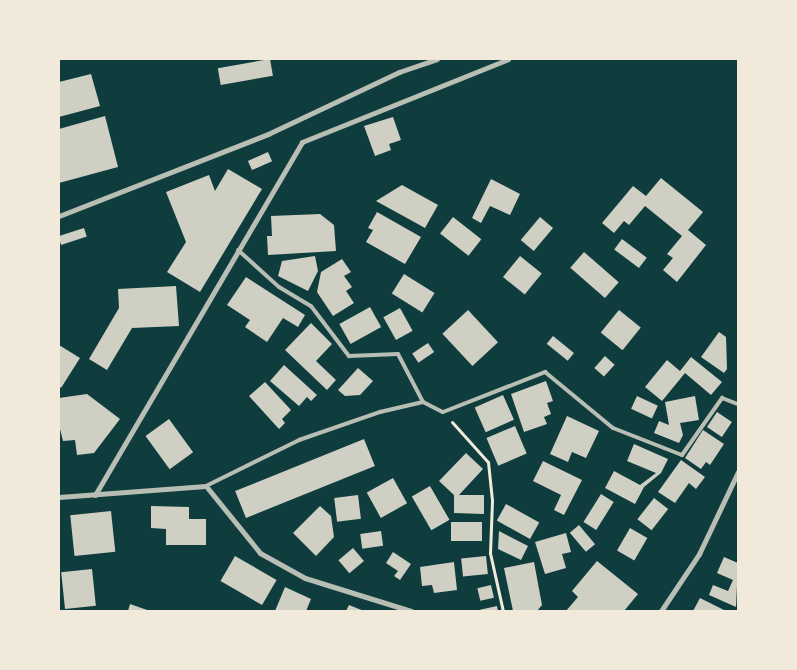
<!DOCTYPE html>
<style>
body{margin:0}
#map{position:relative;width:797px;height:670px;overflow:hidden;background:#0f3d3e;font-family:Montserrat,sans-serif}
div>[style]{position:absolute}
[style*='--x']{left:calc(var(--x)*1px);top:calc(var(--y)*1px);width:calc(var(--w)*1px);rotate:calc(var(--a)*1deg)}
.building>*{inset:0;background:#cfcfc3;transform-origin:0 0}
.path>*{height:3px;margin:-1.5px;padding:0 1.5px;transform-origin:1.5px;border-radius:1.5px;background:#f1e9da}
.service>*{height:4px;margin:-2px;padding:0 2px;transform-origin:2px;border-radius:2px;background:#b8beb3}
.minor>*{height:5px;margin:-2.5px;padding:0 2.5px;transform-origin:2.5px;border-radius:2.5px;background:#b8beb3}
span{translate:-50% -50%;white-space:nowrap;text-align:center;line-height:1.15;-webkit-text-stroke:4px #f1e9da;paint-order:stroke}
.frame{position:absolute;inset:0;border:60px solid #f1e9da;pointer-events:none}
</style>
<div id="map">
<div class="building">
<div style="left:270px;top:59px;width:17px;height:53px;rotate:80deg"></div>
<div style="clip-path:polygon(91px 74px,100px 106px,59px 117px,59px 82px)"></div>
<div style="clip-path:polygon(105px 116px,118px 167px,59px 183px,59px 129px)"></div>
<div style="clip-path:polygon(393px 117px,401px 140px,389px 144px,391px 150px,375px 156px,364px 126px)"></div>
<div style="left:268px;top:152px;width:10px;height:22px;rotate:66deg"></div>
<div style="clip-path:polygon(228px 169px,262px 189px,200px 292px,167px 272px,186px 242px,166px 192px,209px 175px,215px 191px)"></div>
<div style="clip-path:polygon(661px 178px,703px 212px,688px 230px,706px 245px,677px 282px,663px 270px,673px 258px,667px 254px,682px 236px,645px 206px,629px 225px,624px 221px,614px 233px,602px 223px,633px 186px,646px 196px)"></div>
<div style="clip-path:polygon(491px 179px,520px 194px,510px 215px,490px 206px,481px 223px,472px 218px)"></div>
<div style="clip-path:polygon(402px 185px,438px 205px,425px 228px,376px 201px)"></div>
<div style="clip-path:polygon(377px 212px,421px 237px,405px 264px,366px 242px,373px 230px,368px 228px)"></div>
<div style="clip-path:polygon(320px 214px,334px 225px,336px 251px,268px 255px,267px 236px,272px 236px,271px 216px)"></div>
<div style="left:453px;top:217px;width:36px;height:21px;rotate:38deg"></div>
<div style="left:540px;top:217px;width:17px;height:30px;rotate:40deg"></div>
<div style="left:84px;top:228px;width:9px;height:27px;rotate:72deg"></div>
<div style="left:622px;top:239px;width:31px;height:13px;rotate:37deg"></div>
<div style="left:584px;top:252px;width:46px;height:21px;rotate:41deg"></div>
<div style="clip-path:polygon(315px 256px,318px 271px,308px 291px,278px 276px,282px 261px)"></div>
<div style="left:520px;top:256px;width:28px;height:27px;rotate:39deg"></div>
<div style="clip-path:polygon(342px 259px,351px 272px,344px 276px,352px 287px,346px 291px,354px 303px,333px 316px,317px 292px,321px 272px)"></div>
<div style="left:404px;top:274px;width:36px;height:23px;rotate:32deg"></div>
<div style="clip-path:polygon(246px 277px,305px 315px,298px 327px,283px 318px,267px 342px,245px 327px,250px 320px,227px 305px)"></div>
<div style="clip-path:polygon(176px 286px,179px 326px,132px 328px,107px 370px,89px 359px,119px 308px,118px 289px)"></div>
<div style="left:370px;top:307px;width:23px;height:35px;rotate:61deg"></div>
<div style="left:400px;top:308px;width:26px;height:19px;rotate:61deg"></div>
<div style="left:468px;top:310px;width:44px;height:35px;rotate:47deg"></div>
<div style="left:619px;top:310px;width:28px;height:29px;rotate:39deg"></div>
<div style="clip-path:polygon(311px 323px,332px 344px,316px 361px,336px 380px,327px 390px,285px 350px)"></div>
<div style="clip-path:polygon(719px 332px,726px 337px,727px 369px,724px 373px,701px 357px)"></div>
<div style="left:553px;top:336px;width:27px;height:10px;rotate:39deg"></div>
<div style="left:428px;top:343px;width:11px;height:19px;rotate:56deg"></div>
<div style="clip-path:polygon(59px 345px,80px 358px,61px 388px,59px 386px)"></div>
<div style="left:605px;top:356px;width:13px;height:16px;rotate:42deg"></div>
<div style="clip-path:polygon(691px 357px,722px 382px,711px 395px,685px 373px,662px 401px,645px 387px,667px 360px,680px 371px)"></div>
<div style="clip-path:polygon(284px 365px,317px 395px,311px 401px,307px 397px,299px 406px,270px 381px)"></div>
<div style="clip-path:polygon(358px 368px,373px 381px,360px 395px,345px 396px,338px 390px)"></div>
<div style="clip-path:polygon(546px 381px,553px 401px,547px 403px,551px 414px,544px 417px,547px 424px,524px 432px,511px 394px)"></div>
<div style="clip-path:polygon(265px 382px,291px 410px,282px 419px,285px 423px,279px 429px,249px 396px)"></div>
<div style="clip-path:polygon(87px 394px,120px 419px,94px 453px,77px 455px,75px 440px,63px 441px,59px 425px,59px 398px)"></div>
<div style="left:503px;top:395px;width:27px;height:31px;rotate:66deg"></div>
<div style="left:637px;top:396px;width:23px;height:14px;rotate:25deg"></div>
<div style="clip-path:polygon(695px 396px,699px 420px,680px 423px,683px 435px,679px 443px,654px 433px,659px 421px,669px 425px,665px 402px)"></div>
<div style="left:717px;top:412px;width:18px;height:18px;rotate:34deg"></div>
<div style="clip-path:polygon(567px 416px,599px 431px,586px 458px,572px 452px,568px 462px,550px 454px)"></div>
<div style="left:169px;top:419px;width:41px;height:29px;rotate:54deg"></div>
<div style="left:515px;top:426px;width:30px;height:31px;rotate:67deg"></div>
<div style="clip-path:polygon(703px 430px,724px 444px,710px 465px,706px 462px,701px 469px,685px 458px)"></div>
<div style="left:364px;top:439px;width:29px;height:139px;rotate:68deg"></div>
<div style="clip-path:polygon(634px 444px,668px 459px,661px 473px,644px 487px,635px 504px,605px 488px,614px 471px,640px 485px,656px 473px,627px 461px)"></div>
<div style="clip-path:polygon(466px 453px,483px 469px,459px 495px,484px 495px,484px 514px,454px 513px,454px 495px,439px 481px)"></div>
<div style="clip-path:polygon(681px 460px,705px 477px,696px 489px,689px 483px,675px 503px,658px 492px)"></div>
<div style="clip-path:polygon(543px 461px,582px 480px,564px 515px,554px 510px,561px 495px,533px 481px)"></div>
<div style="left:393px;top:478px;width:29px;height:30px;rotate:61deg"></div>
<div style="left:430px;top:486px;width:39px;height:21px;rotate:60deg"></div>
<div style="left:601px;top:494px;width:15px;height:33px;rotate:32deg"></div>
<div style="left:358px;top:495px;width:24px;height:24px;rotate:83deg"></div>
<div style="left:654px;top:498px;width:18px;height:27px;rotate:38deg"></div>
<div style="left:506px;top:504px;width:38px;height:19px;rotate:29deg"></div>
<div style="clip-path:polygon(151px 506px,189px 507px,189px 519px,206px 519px,206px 545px,166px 545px,166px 529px,151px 528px)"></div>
<div style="clip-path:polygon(320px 506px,331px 516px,334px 537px,316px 556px,293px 533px)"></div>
<div style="left:111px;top:511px;width:41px;height:41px;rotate:84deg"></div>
<div style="left:451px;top:522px;width:31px;height:19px"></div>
<div style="left:579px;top:525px;width:25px;height:12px;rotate:50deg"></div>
<div style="left:630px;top:528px;width:20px;height:26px;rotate:30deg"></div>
<div style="left:381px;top:531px;width:15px;height:21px;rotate:82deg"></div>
<div style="clip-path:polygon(499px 531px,528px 546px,521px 560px,498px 549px)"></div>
<div style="clip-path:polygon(566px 533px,571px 552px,562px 554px,566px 568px,545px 574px,535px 542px)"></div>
<div style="left:353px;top:548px;width:17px;height:19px;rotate:50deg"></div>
<div style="clip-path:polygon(393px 552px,411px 564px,400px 580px,394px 576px,398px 571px,386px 563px)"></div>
<div style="left:235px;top:556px;width:48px;height:29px;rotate:30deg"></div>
<div style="left:486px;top:556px;width:18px;height:25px;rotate:84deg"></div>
<div style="clip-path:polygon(724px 557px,738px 563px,736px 607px,709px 595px,713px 585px,728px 591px,733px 580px,717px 573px)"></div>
<div style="clip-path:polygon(597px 561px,638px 594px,624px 611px,566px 611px,578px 597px,572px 591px)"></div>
<div style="clip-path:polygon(454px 562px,457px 590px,434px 593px,432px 585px,422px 586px,420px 567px)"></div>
<div style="clip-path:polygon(534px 562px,542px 605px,537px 611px,513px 611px,504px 568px)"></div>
<div style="left:92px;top:569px;width:37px;height:31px;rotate:84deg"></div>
<div style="left:491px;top:585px;width:13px;height:14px;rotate:77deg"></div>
<div style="clip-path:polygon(285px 587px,311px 599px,306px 611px,275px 611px)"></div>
<div style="clip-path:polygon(700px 598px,726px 611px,693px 611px)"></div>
<div style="clip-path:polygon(130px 604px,150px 611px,128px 611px)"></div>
<div style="clip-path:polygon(349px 605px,364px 611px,346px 611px)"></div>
<div style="clip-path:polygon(497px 606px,498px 611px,479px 611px,479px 610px)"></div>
</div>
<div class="path">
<div style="--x:452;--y:422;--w:54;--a:48"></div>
<div style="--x:488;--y:462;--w:39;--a:84"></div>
<div style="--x:492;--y:501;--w:52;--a:92.2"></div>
<div style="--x:490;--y:553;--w:59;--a:77.4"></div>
</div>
<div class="service">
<div style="--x:238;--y:250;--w:55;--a:42.1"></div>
<div style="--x:279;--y:287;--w:37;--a:31"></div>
<div style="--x:311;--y:306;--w:63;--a:52.8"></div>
<div style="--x:349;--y:356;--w:49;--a:-2.3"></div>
<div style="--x:398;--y:354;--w:54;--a:62.5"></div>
<div style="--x:423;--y:402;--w:22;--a:27"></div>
<div style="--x:443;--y:412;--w:110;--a:-21.4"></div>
<div style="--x:545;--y:372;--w:88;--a:39.5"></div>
<div style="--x:613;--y:428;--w:74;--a:21.4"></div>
<div style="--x:682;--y:455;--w:70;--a:-54.9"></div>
<div style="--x:722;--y:398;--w:17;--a:21"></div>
<div style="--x:206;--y:486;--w:104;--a:-26.3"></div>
<div style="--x:299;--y:440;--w:86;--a:-19.1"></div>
<div style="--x:380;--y:412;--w:44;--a:-13.1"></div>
</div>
<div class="minor">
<div style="--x:59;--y:216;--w:225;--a:-21.4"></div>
<div style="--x:268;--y:134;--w:145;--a:-25.3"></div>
<div style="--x:399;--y:72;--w:40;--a:-18.9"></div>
<div style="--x:95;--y:495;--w:409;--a:-59.6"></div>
<div style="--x:302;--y:142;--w:222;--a:-21.9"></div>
<div style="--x:59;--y:497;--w:147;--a:-4.3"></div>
<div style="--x:206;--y:486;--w:86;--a:51.1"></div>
<div style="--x:260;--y:553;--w:51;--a:29.1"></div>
<div style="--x:305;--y:578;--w:111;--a:17.3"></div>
<div style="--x:661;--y:611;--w:69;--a:-56.3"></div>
<div style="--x:699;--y:554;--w:91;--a:-64.6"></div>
</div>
<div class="frame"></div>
</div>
